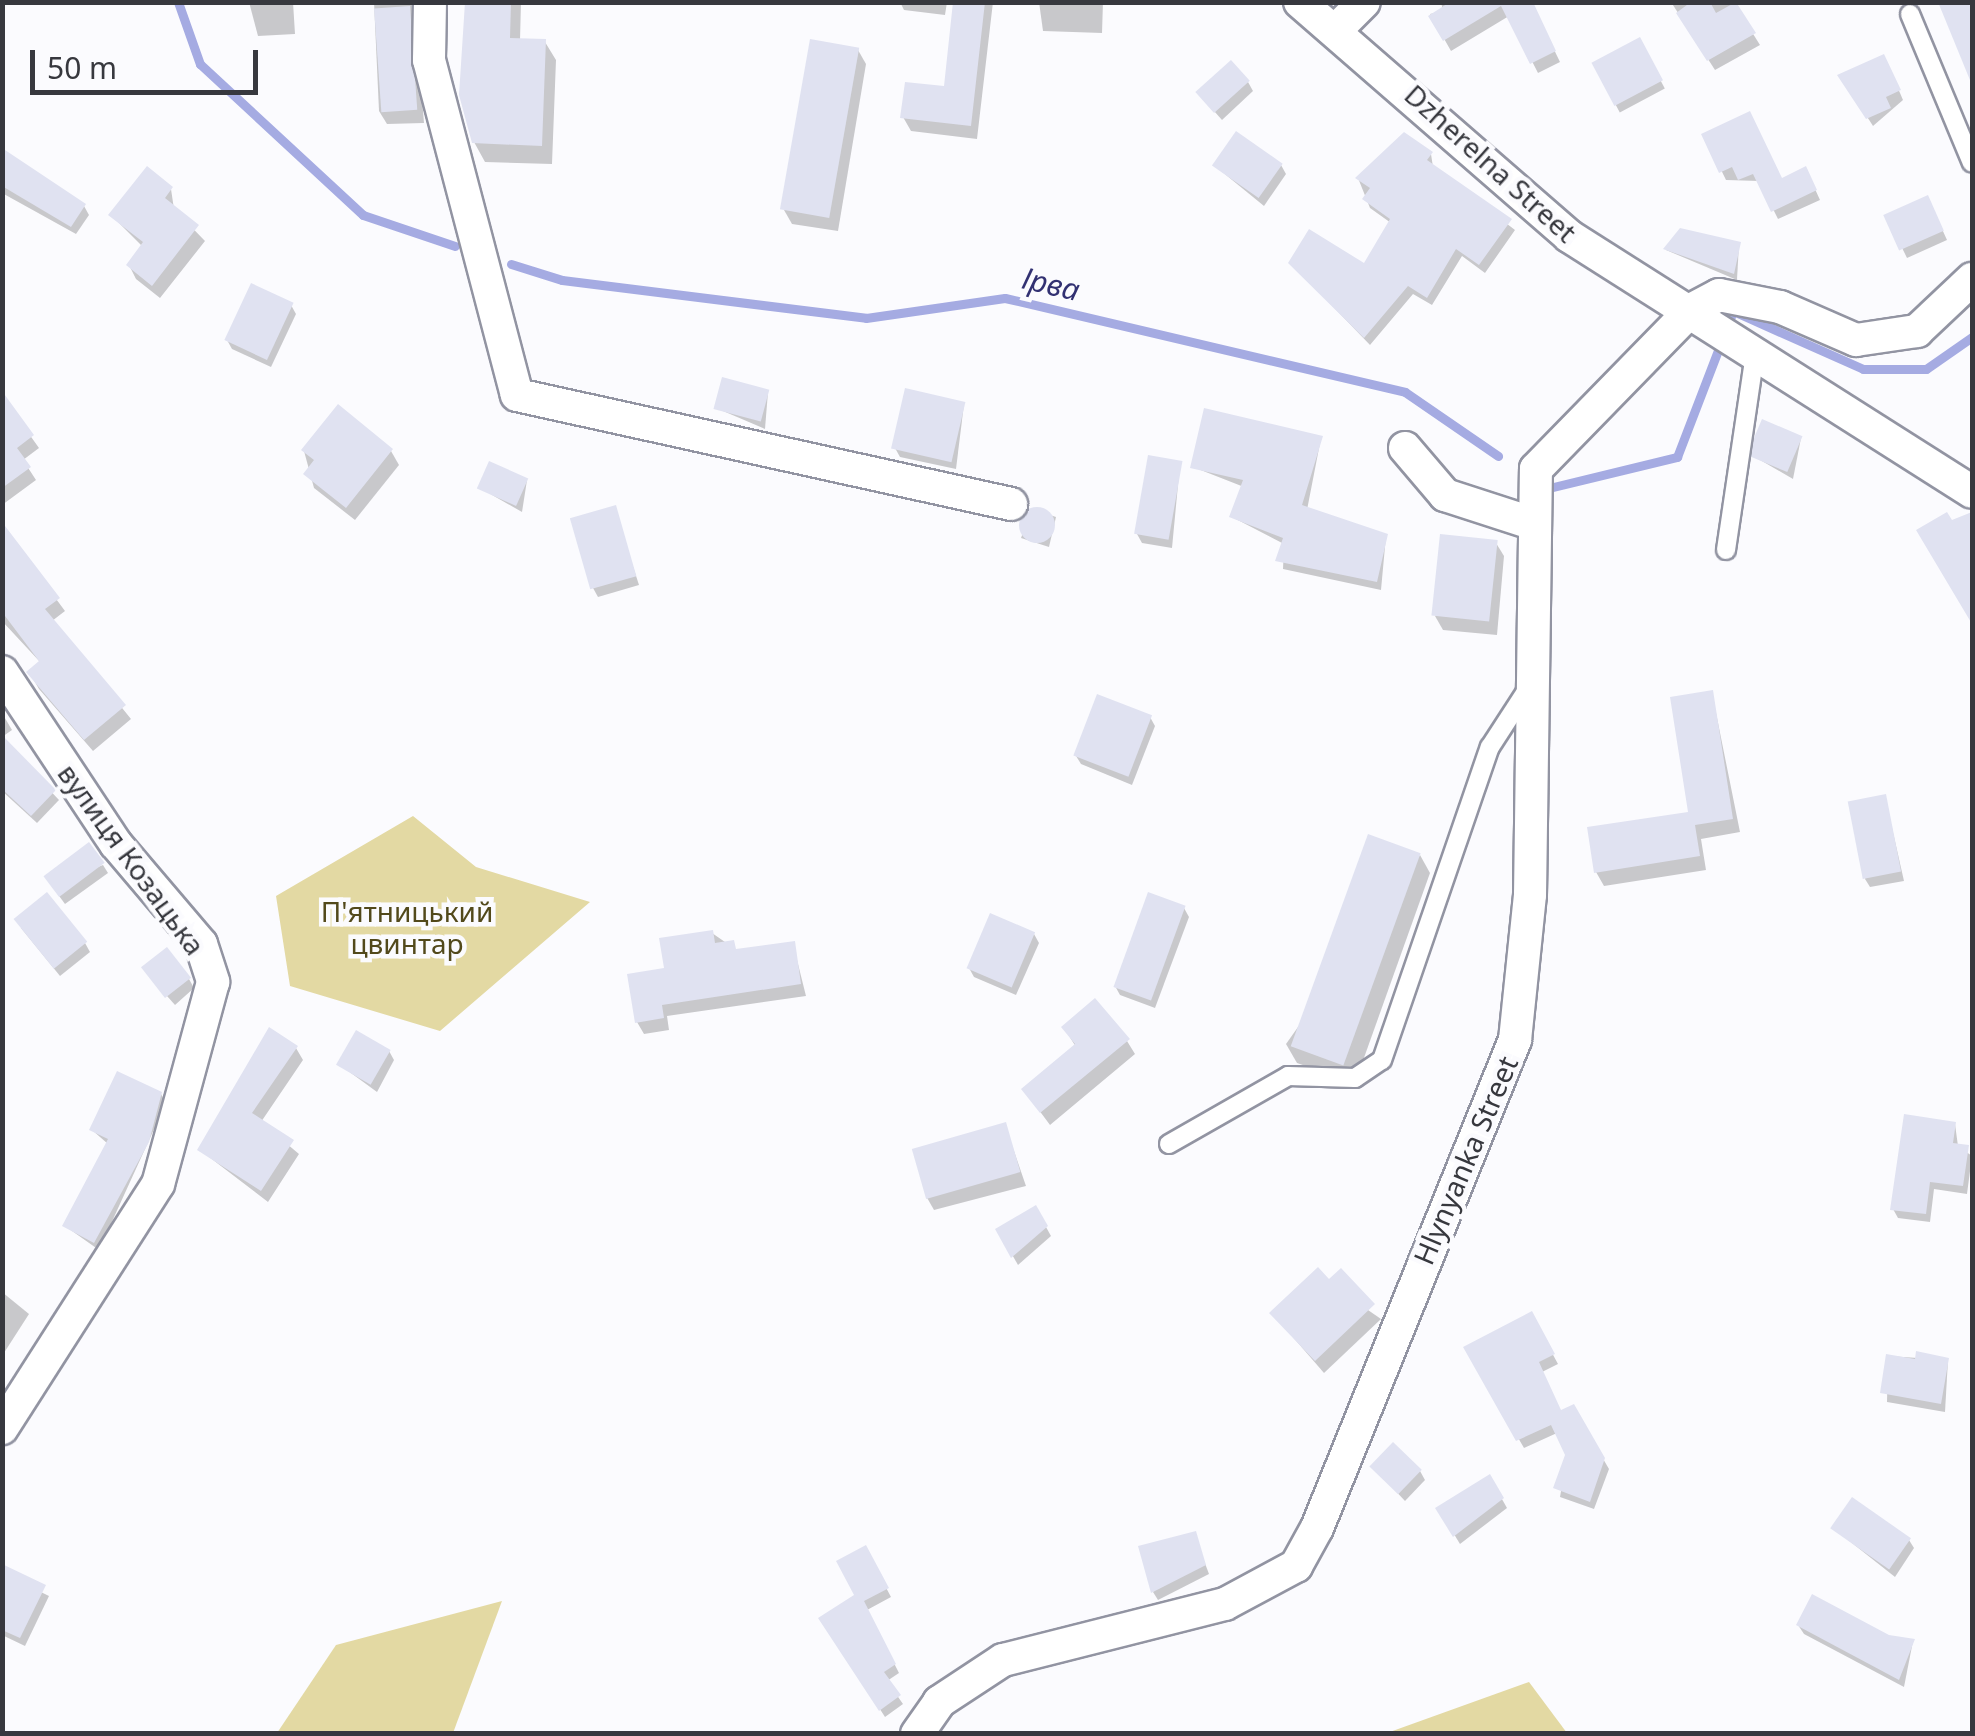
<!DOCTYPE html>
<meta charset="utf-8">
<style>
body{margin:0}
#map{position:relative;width:1975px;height:1736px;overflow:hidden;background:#fbfbfe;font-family:"Noto Sans",sans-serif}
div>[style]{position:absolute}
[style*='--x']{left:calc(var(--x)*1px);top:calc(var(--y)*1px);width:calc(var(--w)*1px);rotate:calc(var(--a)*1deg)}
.green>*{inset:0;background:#e3d9a3}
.shadow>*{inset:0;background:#0003;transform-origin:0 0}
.stream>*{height:9px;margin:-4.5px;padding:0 4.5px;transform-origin:4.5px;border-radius:4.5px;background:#a5abe2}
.building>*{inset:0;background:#e0e2f1;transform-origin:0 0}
.round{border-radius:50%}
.roads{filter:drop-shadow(2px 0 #9294a2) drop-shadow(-2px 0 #9294a2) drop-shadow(0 2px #9294a2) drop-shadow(0 -2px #9294a2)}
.service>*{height:18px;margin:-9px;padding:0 9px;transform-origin:9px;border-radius:9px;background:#fff}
.minor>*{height:32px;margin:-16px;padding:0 16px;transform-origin:16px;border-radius:16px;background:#fff}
span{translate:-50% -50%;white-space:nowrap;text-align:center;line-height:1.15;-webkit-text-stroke:9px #fbfbfe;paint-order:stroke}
.street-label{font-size:28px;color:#37383e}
.park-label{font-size:28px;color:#52491b}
.water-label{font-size:30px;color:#323172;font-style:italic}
.frame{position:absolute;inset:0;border:5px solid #37383e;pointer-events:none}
.scale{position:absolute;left:30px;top:50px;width:228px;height:45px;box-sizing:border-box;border:5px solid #37383e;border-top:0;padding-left:12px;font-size:30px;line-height:35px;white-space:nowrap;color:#37383e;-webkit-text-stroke:8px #fbfbfe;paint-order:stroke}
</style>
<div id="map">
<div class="green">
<div style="clip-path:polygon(413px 816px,476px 867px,590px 902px,440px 1031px,290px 986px,276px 896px)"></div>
<div style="clip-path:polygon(502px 1601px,453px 1733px,277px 1733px,336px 1645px)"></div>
<div style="clip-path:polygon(1529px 1682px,1567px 1733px,1387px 1733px)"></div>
</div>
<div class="shadow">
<div style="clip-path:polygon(249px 2px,293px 2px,295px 34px,258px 36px)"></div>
<div style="clip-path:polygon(374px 2px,414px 2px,424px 123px,387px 124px,379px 111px)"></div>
<div style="clip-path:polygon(468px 2px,521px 2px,520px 41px,545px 42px,556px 60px,552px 164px,485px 162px,474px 142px)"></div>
<div style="clip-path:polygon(900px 2px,947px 2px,945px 15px,904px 10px)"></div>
<div style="clip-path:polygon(956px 2px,993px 2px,977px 139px,911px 131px,903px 117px,946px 89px)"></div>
<div style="clip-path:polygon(1039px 2px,1103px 2px,1102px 33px,1043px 31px)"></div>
<div style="clip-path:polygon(1441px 2px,1531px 2px,1560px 62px,1538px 73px,1509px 16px,1451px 51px,1430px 14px,1443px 11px)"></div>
<div style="clip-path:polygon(1671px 2px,1733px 2px,1760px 45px,1715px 70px)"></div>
<div style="left:1639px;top:40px;width:55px;height:51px;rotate:62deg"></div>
<div style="clip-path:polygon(858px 50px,866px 64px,838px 231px,792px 224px,784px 210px)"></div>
<div style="clip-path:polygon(1888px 65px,1903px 100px,1873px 126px,1841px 76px)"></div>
<div style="clip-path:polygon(1248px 82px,1253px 91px,1222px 120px,1199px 94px)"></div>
<div style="clip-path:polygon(1704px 135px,1781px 181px,1810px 178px,1820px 200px,1778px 219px,1759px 181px,1726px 180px)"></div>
<div style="clip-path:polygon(1431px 154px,1433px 167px,1515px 230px,1485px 273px,1462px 256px,1432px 305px,1413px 294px,1370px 345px,1291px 263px,1365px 267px,1391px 223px,1370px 208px,1358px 178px)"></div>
<div style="clip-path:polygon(2px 156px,84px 206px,89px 215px,76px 234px,2px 193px)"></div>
<div style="clip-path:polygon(1281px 165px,1286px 174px,1264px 206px,1215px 166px)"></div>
<div style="clip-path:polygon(171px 189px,174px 209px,205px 241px,160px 298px,136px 279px,129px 265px,143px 247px,111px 215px)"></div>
<div style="clip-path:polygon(1932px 207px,1947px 240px,1907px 258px,1887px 217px)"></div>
<div style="clip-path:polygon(1739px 244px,1737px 280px,1666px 250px)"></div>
<div style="clip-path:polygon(291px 305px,296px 314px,271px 367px,232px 349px,227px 340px)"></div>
<div style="clip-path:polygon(768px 392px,765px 429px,716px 408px)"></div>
<div style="clip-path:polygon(2px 396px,39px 448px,23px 460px,36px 480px,2px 505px)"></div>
<div style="clip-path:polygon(964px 404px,956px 469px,900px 457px,895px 448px)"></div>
<div style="clip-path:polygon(1321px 438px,1307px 510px,1386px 536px,1381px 590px,1283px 569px,1284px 544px,1232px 517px,1244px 487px,1193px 467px)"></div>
<div style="clip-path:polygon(1801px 438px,1793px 479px,1755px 457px)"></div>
<div style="clip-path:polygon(304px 451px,391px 451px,399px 465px,355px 520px,314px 488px)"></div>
<div style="clip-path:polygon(1180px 464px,1172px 548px,1142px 543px,1137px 534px)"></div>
<div style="clip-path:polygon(527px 480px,522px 512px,480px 488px)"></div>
<div style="clip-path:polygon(614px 508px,639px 585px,598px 597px,593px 588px)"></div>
<div style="clip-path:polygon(1032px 509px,1056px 517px,1049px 547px,1021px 538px)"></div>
<div style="clip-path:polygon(2px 526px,65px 611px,52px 621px,131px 719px,93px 751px,39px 689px,32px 677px,41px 663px,2px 621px)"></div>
<div style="clip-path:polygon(1496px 543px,1504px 556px,1497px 635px,1443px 630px,1435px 616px)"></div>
<div style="clip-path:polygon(1712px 693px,1740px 832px,1701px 839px,1706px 870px,1604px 886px,1596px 872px,1691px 814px)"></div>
<div style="clip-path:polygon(2px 713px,12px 730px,2px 737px)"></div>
<div style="clip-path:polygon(1150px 717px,1155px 726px,1132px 785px,1081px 764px,1076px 756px)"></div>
<div style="clip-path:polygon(2px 739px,59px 800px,37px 823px,2px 791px)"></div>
<div style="clip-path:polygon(1885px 797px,1904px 881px,1870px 887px,1865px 879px)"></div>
<div style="clip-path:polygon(1420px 855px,1430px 873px,1355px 1083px,1297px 1063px,1286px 1044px)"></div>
<div style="clip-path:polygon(103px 865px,108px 873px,65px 904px,51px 885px)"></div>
<div style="clip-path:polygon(1184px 908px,1189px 917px,1155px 1008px,1120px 995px,1115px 986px)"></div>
<div style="clip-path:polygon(21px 928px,85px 943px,90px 952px,60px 976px)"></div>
<div style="clip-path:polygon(712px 933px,738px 951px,793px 944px,806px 996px,667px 1016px,669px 1030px,644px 1034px,637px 1022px,667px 970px)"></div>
<div style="clip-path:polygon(1034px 934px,1039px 943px,1016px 995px,974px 977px,969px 968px)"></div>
<div style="clip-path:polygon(151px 978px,189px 979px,194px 988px,175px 1005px)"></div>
<div style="clip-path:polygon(1064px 1028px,1127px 1041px,1135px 1054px,1050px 1125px,1024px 1090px,1076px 1047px)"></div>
<div style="clip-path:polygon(296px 1048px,303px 1060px,261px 1122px,299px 1154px,268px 1202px,200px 1150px)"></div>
<div style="clip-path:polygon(389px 1051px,394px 1060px,377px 1092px,340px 1065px)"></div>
<div style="clip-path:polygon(161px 1094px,166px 1103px,99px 1250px,65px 1226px,108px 1144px,92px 1130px)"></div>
<div style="clip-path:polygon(1955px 1124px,1958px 1146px,1972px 1156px,1967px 1194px,1934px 1189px,1930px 1222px,1898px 1218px,1893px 1209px)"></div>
<div style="clip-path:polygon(1005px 1125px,1026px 1186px,934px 1210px,926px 1196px)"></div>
<div style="clip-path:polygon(1036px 1209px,1051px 1236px,1018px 1265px,998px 1230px)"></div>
<div style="clip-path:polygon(1329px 1283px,1381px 1319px,1324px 1373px,1273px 1314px)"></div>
<div style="clip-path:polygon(2px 1292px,29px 1314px,2px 1356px)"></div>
<div style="clip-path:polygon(1531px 1314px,1558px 1364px,1542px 1372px,1560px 1413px,1573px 1407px,1609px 1469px,1594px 1509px,1560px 1497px,1567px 1455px,1557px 1433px,1524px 1448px,1466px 1348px)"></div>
<div style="clip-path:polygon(1888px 1356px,1948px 1360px,1945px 1412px,1887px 1402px)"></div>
<div style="clip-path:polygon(1373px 1467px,1420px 1471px,1425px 1480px,1405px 1501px)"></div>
<div style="clip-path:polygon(1490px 1478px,1507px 1508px,1460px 1544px,1438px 1508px)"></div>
<div style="clip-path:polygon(1833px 1528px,1909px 1540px,1914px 1548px,1895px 1577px)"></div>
<div style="clip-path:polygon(1194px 1534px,1209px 1574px,1158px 1600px,1153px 1592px)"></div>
<div style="clip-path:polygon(865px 1548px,891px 1597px,867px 1610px,899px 1673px,887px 1681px,903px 1704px,885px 1717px,822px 1619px,857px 1596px)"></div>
<div style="clip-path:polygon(2px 1573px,49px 1596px,25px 1646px,2px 1635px)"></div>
<div style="clip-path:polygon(1798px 1625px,1913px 1641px,1904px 1687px,1804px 1634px)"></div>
</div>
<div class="stream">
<div style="--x:178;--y:2;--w:66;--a:70.5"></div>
<div style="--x:200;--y:64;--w:222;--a:42.8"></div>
<div style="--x:363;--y:215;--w:97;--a:18.6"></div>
<div style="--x:511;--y:264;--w:53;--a:17.4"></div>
<div style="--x:562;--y:280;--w:306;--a:7.1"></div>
<div style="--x:866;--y:318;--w:140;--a:-8.2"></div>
<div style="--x:1005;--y:298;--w:411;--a:13.2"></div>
<div style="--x:1405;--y:392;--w:113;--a:34.5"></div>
<div style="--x:1549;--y:488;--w:132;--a:-13.6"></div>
<div style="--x:1677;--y:457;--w:156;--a:-69"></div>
<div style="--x:1733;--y:311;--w:142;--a:24"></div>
<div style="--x:1863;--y:369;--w:63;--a:0"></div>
<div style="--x:1926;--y:369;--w:56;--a:-34.8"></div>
</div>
<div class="building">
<div style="clip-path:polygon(465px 2px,511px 2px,510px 38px,546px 39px,542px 146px,472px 143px,459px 95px)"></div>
<div style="clip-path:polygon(953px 2px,985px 2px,971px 126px,900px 118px,905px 82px,944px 86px)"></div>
<div style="clip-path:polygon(1450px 2px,1533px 2px,1556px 51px,1530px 64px,1501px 6px,1443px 41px,1428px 16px)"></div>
<div style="clip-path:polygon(1691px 2px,1710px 2px,1716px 13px,1736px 2px,1756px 33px,1707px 61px,1676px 13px)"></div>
<div style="clip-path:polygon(1938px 2px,1972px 2px,1972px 85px)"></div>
<div style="left:410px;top:6px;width:104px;height:36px;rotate:86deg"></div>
<div style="left:1640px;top:37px;width:49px;height:55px;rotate:62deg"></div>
<div style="left:810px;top:39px;width:50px;height:173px;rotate:10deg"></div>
<div style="clip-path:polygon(1884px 54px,1901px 90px,1886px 97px,1891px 108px,1866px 119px,1837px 75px)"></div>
<div style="left:1231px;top:60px;width:28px;height:48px;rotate:48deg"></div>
<div style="clip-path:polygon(1750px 111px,1782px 178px,1806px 166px,1817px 190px,1771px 212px,1753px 174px,1738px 180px,1732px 167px,1719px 173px,1701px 134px)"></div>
<div style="left:1236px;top:131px;width:57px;height:42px;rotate:35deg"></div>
<div style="clip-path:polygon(1404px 132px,1433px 152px,1427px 160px,1512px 219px,1479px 265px,1456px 249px,1427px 298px,1408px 286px,1364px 338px,1288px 263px,1309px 229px,1364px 263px,1390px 219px,1362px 199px,1370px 188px,1355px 178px)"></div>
<div style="clip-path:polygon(2px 148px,86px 204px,71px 227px,2px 186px)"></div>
<div style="clip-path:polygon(147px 166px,173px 187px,165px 198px,199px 225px,152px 286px,126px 265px,143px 242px,108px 215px)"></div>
<div style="left:1928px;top:195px;width:39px;height:49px;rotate:66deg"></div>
<div style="clip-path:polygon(1680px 228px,1741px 242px,1734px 274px,1663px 249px)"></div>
<div style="left:251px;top:283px;width:47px;height:63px;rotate:25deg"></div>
<div style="left:722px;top:377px;width:49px;height:33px;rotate:15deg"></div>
<div style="left:905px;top:388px;width:62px;height:62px;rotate:13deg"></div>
<div style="clip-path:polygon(2px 391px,34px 435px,17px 448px,31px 467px,2px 488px)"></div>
<div style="clip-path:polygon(338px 404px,393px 449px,346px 508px,303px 474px,314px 460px,301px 450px)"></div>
<div style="clip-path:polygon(1204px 408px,1323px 436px,1302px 505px,1388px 534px,1377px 582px,1275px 561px,1283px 538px,1229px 517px,1243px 480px,1190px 468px)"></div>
<div style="left:1762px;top:419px;width:44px;height:39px;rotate:23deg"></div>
<div style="left:1148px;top:455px;width:35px;height:80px;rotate:10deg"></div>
<div style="left:489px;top:461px;width:43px;height:30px;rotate:24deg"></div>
<div style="left:616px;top:505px;width:74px;height:48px;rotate:74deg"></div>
<div class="round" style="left:1019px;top:507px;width:36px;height:36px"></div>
<div style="clip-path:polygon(1947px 512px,1952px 520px,1972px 512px,1972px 624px,1916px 530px)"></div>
<div style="clip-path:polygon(2px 522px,60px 598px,45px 609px,126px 705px,84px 740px,26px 672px,39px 661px,2px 612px)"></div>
<div style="left:1440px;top:534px;width:58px;height:82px;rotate:6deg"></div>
<div style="clip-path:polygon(1713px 690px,1733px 819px,1695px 825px,1700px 856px,1594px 873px,1587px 827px,1688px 812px,1670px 697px)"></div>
<div style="left:1097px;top:694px;width:59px;height:66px;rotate:21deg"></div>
<div style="clip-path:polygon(2px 735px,56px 790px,31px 816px,2px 789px)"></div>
<div style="left:1886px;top:794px;width:79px;height:39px;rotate:79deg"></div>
<div style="left:1368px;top:834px;width:56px;height:226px;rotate:20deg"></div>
<div style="left:89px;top:842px;width:26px;height:57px;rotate:53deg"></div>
<div style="left:47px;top:892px;width:64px;height:43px;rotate:51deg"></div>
<div style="left:1148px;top:892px;width:40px;height:101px;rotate:20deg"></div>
<div style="left:990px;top:913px;width:49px;height:60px;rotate:23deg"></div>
<div style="clip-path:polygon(713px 930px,715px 943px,734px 940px,736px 949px,795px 941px,801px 984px,662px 1005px,664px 1018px,635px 1023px,627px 974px,664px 968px,659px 938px)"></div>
<div style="left:167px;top:947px;width:39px;height:33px;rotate:52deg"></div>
<div style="clip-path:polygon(1095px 998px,1130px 1039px,1040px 1113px,1021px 1089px,1075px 1044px,1061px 1027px)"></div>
<div style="clip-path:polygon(269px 1027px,298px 1046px,252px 1113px,294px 1140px,261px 1191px,197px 1150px)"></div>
<div style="left:356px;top:1030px;width:40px;height:40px;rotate:30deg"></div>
<div style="clip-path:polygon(117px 1071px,162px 1092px,149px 1142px,94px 1243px,62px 1226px,108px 1139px,89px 1130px)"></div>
<div style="clip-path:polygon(1904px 1114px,1956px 1122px,1953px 1143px,1969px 1145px,1963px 1186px,1930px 1182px,1926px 1214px,1890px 1210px)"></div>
<div style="left:1006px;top:1122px;width:52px;height:98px;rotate:74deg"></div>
<div style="clip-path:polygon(1036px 1205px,1048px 1226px,1011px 1258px,995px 1229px)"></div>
<div style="clip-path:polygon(1318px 1267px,1329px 1279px,1341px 1268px,1375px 1304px,1315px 1361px,1269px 1313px)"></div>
<div style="clip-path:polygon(1532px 1311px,1555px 1354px,1539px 1362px,1561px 1410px,1574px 1404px,1605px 1458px,1590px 1502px,1553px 1488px,1565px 1455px,1551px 1425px,1516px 1441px,1463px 1347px)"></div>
<div style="clip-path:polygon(1916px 1351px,1949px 1358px,1941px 1404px,1880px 1393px,1886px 1354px,1915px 1359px)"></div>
<div style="left:1393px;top:1442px;width:40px;height:34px;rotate:44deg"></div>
<div style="clip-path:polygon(1490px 1474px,1504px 1498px,1453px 1537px,1435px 1508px)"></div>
<div style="left:1852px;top:1497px;width:72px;height:38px;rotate:35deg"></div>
<div style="clip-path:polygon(1196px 1531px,1206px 1565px,1151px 1593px,1138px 1546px)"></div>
<div style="clip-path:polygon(866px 1545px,889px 1588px,864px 1601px,896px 1664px,884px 1672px,901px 1695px,879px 1711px,818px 1618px,854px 1595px,836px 1561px)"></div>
<div style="clip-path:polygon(2px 1564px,46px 1585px,20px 1638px,2px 1630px)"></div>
<div style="clip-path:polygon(1812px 1594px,1889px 1635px,1915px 1639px,1899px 1680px,1796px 1625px)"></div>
</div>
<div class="roads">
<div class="service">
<div style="--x:1910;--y:14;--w:161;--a:67.4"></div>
<div style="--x:1726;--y:550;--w:199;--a:-81.6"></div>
<div style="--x:1169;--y:1144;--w:137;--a:-29.7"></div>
<div style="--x:1288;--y:1076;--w:67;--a:1.7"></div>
<div style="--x:1355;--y:1078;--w:32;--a:-34"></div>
<div style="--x:1382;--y:1060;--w:331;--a:-71"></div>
<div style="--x:1490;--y:747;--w:72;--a:-57"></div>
</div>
<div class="minor">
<div style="--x:430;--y:2;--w:58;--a:91"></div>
<div style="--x:429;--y:60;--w:346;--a:75.3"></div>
<div style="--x:517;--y:395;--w:506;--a:12.44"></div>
<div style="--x:1300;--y:2;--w:357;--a:41"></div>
<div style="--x:1569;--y:236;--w:477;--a:32.4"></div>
<div style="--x:1339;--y:27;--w:35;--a:-45"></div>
<div style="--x:1405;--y:448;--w:62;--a:49.6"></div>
<div style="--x:1445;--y:495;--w:90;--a:18"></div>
<div style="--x:2;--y:672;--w:206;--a:56.5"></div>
<div style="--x:116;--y:844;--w:131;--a:49.6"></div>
<div style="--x:201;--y:944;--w:40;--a:72"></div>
<div style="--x:213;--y:982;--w:209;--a:105.2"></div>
<div style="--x:158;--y:1184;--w:290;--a:122.6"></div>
<div style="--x:917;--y:1734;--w:39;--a:-55"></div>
<div style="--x:939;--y:1702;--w:77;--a:-33.3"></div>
<div style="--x:1003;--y:1660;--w:229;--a:-14.2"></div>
<div style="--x:1225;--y:1604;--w:81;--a:-28.2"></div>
<div style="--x:1296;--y:1566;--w:43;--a:-61.1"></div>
<div style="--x:1317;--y:1528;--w:527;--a:-67.92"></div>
<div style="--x:1515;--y:1040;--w:146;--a:-84.1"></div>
<div style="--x:1530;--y:895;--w:426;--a:-89.2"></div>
<div style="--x:1536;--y:469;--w:222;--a:-45.7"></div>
<div style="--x:1691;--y:310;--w:32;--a:-28"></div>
<div style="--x:1719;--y:295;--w:62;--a:11.1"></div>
<div style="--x:1780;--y:307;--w:83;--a:23.5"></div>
<div style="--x:1856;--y:340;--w:62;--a:-8.4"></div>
<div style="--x:1917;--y:331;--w:76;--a:-43.4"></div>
</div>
</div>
<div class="street-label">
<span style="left:1491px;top:163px;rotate:42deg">Dzherelna Street</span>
<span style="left:132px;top:859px;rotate:54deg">вулиця Козацька</span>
<span style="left:1465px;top:1160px;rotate:-67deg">Hlynyanka Street</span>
</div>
<div class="park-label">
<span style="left:407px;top:927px">П'ятницький<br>цвинтар</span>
</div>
<div class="water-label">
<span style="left:1051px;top:284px;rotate:13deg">Ірва</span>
</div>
<div class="frame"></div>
<div class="scale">50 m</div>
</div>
